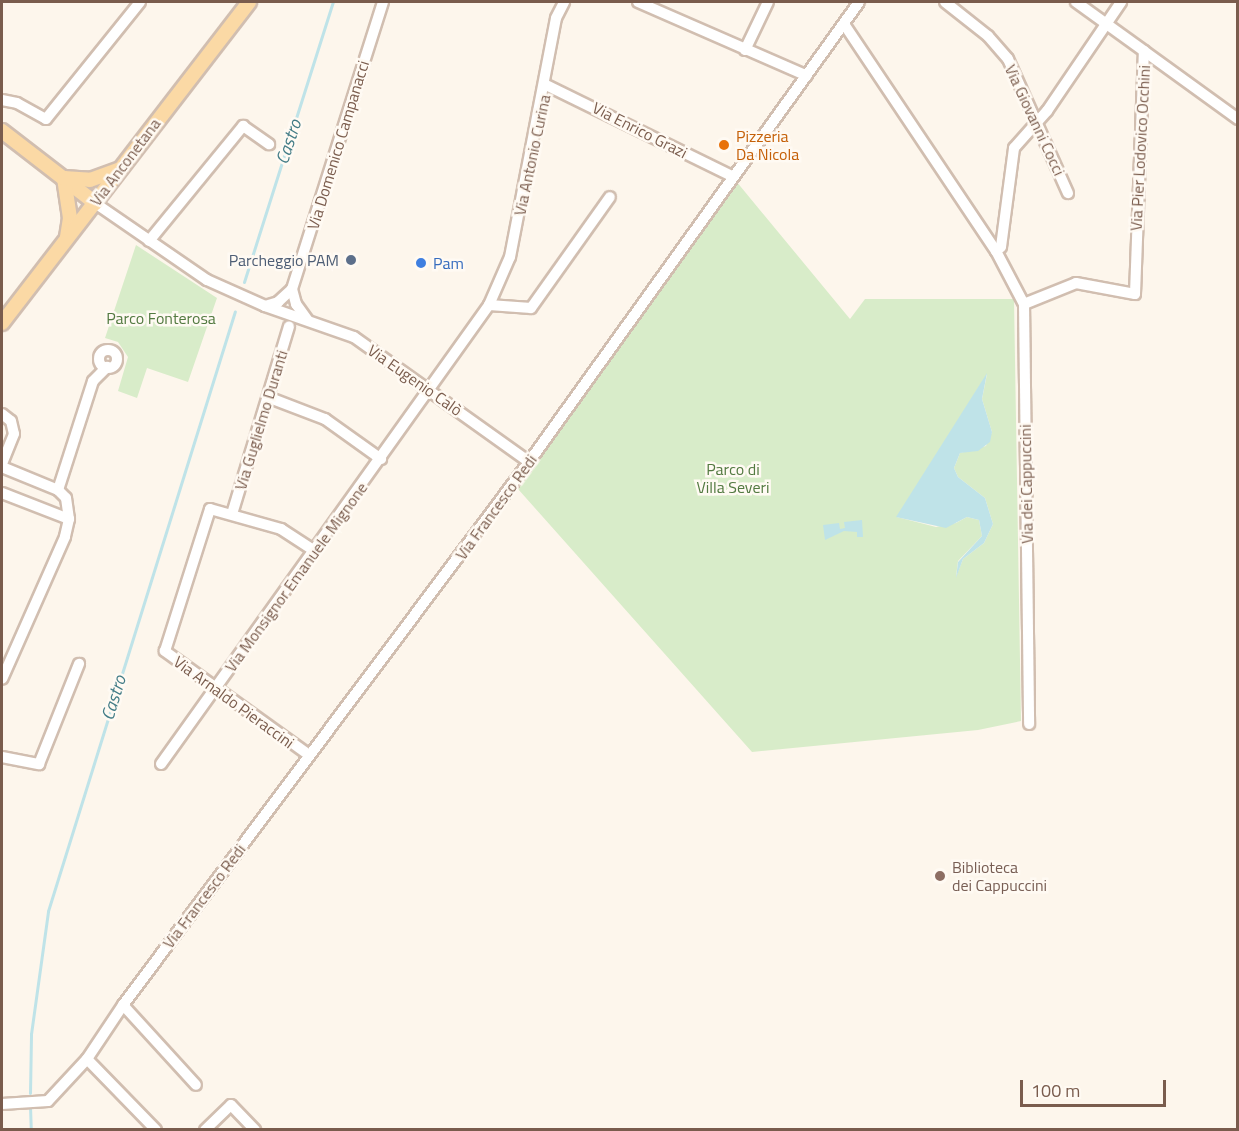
<!DOCTYPE html>
<meta charset="utf-8">
<style>
body{margin:0}
#map{position:relative;width:1239px;height:1131px;overflow:hidden;background:#fdf6ec;font-family:"Titillium Web",sans-serif}
div>[style]{position:absolute}
[style*='--x']{left:calc(var(--x)*1px);top:calc(var(--y)*1px);width:calc(var(--w)*1px);rotate:calc(var(--a)*1deg)}
.green>*{inset:0;background:#d8ecc9}
.water>*{inset:0;background:#bfe3e8}
.stream>*{height:3px;margin:-1.5px;padding:0 1.5px;transform-origin:1.5px;border-radius:1.5px;background:#bfe3e8}
.roads{filter:drop-shadow(2px 0 #d1beb0) drop-shadow(-2px 0 #d1beb0) drop-shadow(0 2px #d1beb0) drop-shadow(0 -2px #d1beb0)}
.minor>*{height:10px;margin:-5px;padding:0 5px;transform-origin:5px;border-radius:5px;background:#fff}
.minor>.ring{margin:-5px;padding:0;box-sizing:content-box;background:none;border:10px solid #fff;border-radius:50%}
.major>*{height:14px;margin:-7px;padding:0 7px;transform-origin:7px;border-radius:7px;background:#fbd9a5}
.dots>*{width:16px;height:16px;translate:-50% -50%;box-sizing:border-box;border:3px solid #fffaf3;border-radius:50%}
span{translate:-50% -50%;white-space:nowrap;text-align:center;line-height:1.15;-webkit-text-stroke:5px #fffaf3;paint-order:stroke}
.street-label{font-size:16px;color:#7a5c4d}
.food-label{font-size:16px;color:#c56008}
.left{translate:0 -50%;text-align:left}
.service-label{font-size:16px;color:#4e5e75}
.right{translate:-100% -50%;text-align:right}
.shop-label{font-size:16px;color:#366cbe}
.park-label{font-size:16px;color:#537a41}
.education-label{font-size:16px;color:#785e54}
.water-label{font-size:18px;color:#437c86;font-style:italic}
.frame{position:absolute;inset:0;border:3px solid #7a5c4d;pointer-events:none}
.scale{position:absolute;left:1020px;top:1080px;width:146px;height:27px;box-sizing:border-box;border:3px solid #7a5c4d;border-top:0;padding-left:8px;font-size:18px;line-height:21px;white-space:nowrap;color:#7a5c4d;-webkit-text-stroke:4px #fffaf3;paint-order:stroke}
</style>
<div id="map">
<div class="green">
<div style="clip-path:polygon(evenodd,736px 181px,850px 319px,865px 299px,1014px 299px,1021px 721px,978px 730px,752px 752px,518px 489px,736px 181px,987px 374px,982px 399px,992px 432px,986px 446px,960px 453px,954px 468px,958px 477px,985px 498px,993px 524px,984px 543px,963px 559px,956px 577px,958px 561px,982px 536px,979px 520px,967px 517px,956px 523px,936px 527px,897px 517px,987px 374px)"></div>
<div style="clip-path:polygon(136px 245px,217px 298px,188px 382px,147px 368px,137px 398px,118px 391px,128px 357px,118px 342px,105px 338px)"></div>
</div>
<div class="water">
<div style="clip-path:polygon(987px 373px,982px 399px,992px 432px,990px 442px,978px 451px,960px 453px,954px 468px,958px 477px,985px 498px,993px 524px,984px 543px,963px 559px,956px 578px,958px 562px,982px 536px,979px 520px,967px 517px,946px 528px,896px 517px)"></div>
<div style="clip-path:polygon(862px 520px,863px 537px,857px 537px,857px 532px,844px 531px,825px 540px,823px 525px,839px 523px,840px 529px,845px 528px,844px 522px)"></div>
</div>
<div class="stream">
<div style="--x:244;--y:282;--w:294;--a:-72.4"></div>
<div style="--x:30;--y:1093;--w:59;--a:-89"></div>
<div style="--x:31;--y:1034;--w:124;--a:-82.1"></div>
<div style="--x:48;--y:911;--w:628;--a:-72.69"></div>
<div style="--x:30;--y:1106;--w:24;--a:88"></div>
</div>
<div class="roads">
<div class="minor">
<div style="--x:638;--y:2;--w:184;--a:23.6"></div>
<div style="--x:945;--y:2;--w:55;--a:38.3"></div>
<div style="--x:988;--y:36;--w:30;--a:49"></div>
<div style="--x:1008;--y:59;--w:147;--a:65.9"></div>
<div style="--x:844;--y:24;--w:273;--a:56.2"></div>
<div style="--x:996;--y:251;--w:60;--a:62.2"></div>
<div style="--x:1024;--y:304;--w:420;--a:89.3"></div>
<div style="--x:745;--y:50;--w:53;--a:-64.4"></div>
<div style="--x:1144;--y:51;--w:116;--a:35.9"></div>
<div style="--x:546;--y:85;--w:207;--a:26.1"></div>
<div style="--x:2;--y:100;--w:15;--a:11"></div>
<div style="--x:17;--y:103;--w:33;--a:29"></div>
<div style="--x:46;--y:119;--w:150;--a:-51.2"></div>
<div style="--x:95;--y:203;--w:136;--a:34.5"></div>
<div style="--x:207;--y:280;--w:64;--a:24.1"></div>
<div style="--x:265;--y:306;--w:94;--a:19.2"></div>
<div style="--x:354;--y:337;--w:215;--a:35.5"></div>
<div style="--x:149;--y:241;--w:149;--a:-50.7"></div>
<div style="--x:243;--y:126;--w:32;--a:35"></div>
<div style="--x:996;--y:251;--w:6;--a:-39"></div>
<div style="--x:1001;--y:247;--w:100;--a:-82.5"></div>
<div style="--x:1014;--y:148;--w:50;--a:-48.3"></div>
<div style="--x:1047;--y:111;--w:132;--a:-55.8"></div>
<div style="--x:292;--y:289;--w:16;--a:75"></div>
<div style="--x:296;--y:304;--w:19;--a:54"></div>
<div style="--x:1024;--y:304;--w:56;--a:-22"></div>
<div style="--x:1076;--y:283;--w:60;--a:10.6"></div>
<div style="--x:1135;--y:294;--w:243;--a:-87.9"></div>
<div style="--x:1144;--y:51;--w:84;--a:-144.2"></div>
<div style="--x:489;--y:305;--w:42;--a:4.1"></div>
<div style="--x:531;--y:308;--w:136;--a:-54.6"></div>
<div style="--x:265;--y:306;--w:14;--a:-17"></div>
<div style="--x:278;--y:302;--w:19;--a:-43"></div>
<div style="--x:292;--y:289;--w:301;--a:-72.4"></div>
<div class="ring" style="left:99px;top:350px;width:8px;height:8px"></div>
<div style="--x:270;--y:398;--w:59;--a:20.9"></div>
<div style="--x:325;--y:419;--w:69;--a:35.5"></div>
<div style="--x:2;--y:414;--w:11;--a:38"></div>
<div style="--x:11;--y:421;--w:13;--a:77"></div>
<div style="--x:14;--y:434;--w:32;--a:112"></div>
<div style="--x:2;--y:467;--w:61;--a:22.3"></div>
<div style="--x:58;--y:490;--w:11;--a:45"></div>
<div style="--x:66;--y:498;--w:21;--a:82"></div>
<div style="--x:69;--y:519;--w:18;--a:103"></div>
<div style="--x:65;--y:537;--w:155;--a:113.9"></div>
<div style="--x:58;--y:490;--w:114;--a:-72.2"></div>
<div style="--x:93;--y:381;--w:20;--a:-45"></div>
<div style="--x:2;--y:493;--w:72;--a:21.2"></div>
<div style="--x:232;--y:514;--w:196;--a:-73.1"></div>
<div style="--x:309;--y:755;--w:178;--a:-144.2"></div>
<div style="--x:165;--y:651;--w:149;--a:-72.4"></div>
<div style="--x:210;--y:509;--w:74;--a:15.7"></div>
<div style="--x:281;--y:529;--w:38;--a:33"></div>
<div style="--x:2;--y:757;--w:38;--a:11"></div>
<div style="--x:39;--y:764;--w:108;--a:-68.2"></div>
<div style="--x:161;--y:764;--w:564;--a:-54.45"></div>
<div style="--x:489;--y:305;--w:52;--a:-66.4"></div>
<div style="--x:510;--y:257;--w:243;--a:-79.1"></div>
<div style="--x:556;--y:18;--w:18;--a:-63"></div>
<div style="--x:123;--y:1005;--w:108;--a:47.6"></div>
<div style="--x:87;--y:1059;--w:99;--a:45.8"></div>
<div style="--x:2;--y:1104;--w:46;--a:-3.7"></div>
<div style="--x:48;--y:1101;--w:57;--a:-47.1"></div>
<div style="--x:87;--y:1059;--w:65;--a:-56.3"></div>
<div style="--x:123;--y:1005;--w:678;--a:-53.21"></div>
<div style="--x:529;--y:462;--w:566;--a:-54.34"></div>
<div style="--x:205;--y:1130;--w:36;--a:-44"></div>
<div style="--x:231;--y:1105;--w:35;--a:46"></div>
</div>
<div class="major">
<div style="--x:2;--y:131;--w:118;--a:37.7"></div>
<div style="--x:64;--y:178;--w:40;--a:81.5"></div>
<div style="--x:70;--y:218;--w:20;--a:99"></div>
<div style="--x:64;--y:178;--w:26;--a:4"></div>
<div style="--x:90;--y:180;--w:30;--a:-20"></div>
<div style="--x:2;--y:323;--w:405;--a:-52.4"></div>
</div>
</div>
<div class="dots">
<div style="left:724px;top:145px;background:#e8710a"></div>
<div style="left:351px;top:260px;background:#5c6f8a"></div>
<div style="left:421px;top:263px;background:#3f7fe0"></div>
<div style="left:940px;top:876px;background:#8d6e63"></div>
</div>
<div class="street-label">
<span style="left:1035px;top:120px;rotate:65deg">Via Giovanni Cocci</span>
<span style="left:640px;top:130px;rotate:27deg">Via Enrico Grazi</span>
<span style="left:338px;top:145px;rotate:-73deg">Via Domenico Campanacci</span>
<span style="left:1140px;top:148px;rotate:-87deg">Via Pier Lodovico Occhini</span>
<span style="left:532px;top:155px;rotate:-78deg">Via Antonio Curina</span>
<span style="left:125px;top:162px;rotate:-53deg">Via Anconetana</span>
<span style="left:415px;top:380px;rotate:35deg">Via Eugenio Calò</span>
<span style="left:261px;top:420px;rotate:-73deg">Via Guglielmo Duranti</span>
<span style="left:1026px;top:484px;rotate:-91deg">Via dei Cappuccini</span>
<span style="left:496px;top:507px;rotate:-54deg">Via Francesco Redi</span>
<span style="left:296px;top:577px;rotate:-54deg">Via Monsignor Emanuele Mignone</span>
<span style="left:234px;top:702px;rotate:36deg">Via Arnaldo Pieraccini</span>
<span style="left:204px;top:896px;rotate:-53deg">Via Francesco Redi</span>
</div>
<div class="food-label">
<span class="left" style="left:736px;top:145px">Pizzeria<br>Da Nicola</span>
</div>
<div class="service-label">
<span class="right" style="left:339px;top:260px">Parcheggio PAM</span>
</div>
<div class="shop-label">
<span class="left" style="left:433px;top:263px">Pam</span>
</div>
<div class="park-label">
<span style="left:161px;top:318px">Parco Fonterosa</span>
<span style="left:733px;top:478px">Parco di<br>Villa Severi</span>
</div>
<div class="education-label">
<span class="left" style="left:952px;top:876px">Biblioteca<br>dei Cappuccini</span>
</div>
<div class="water-label">
<span style="left:289px;top:142px;rotate:-72deg">Castro</span>
<span style="left:114px;top:698px;rotate:-73deg">Castro</span>
</div>
<div class="frame"></div>
<div class="scale">100 m</div>
</div>
